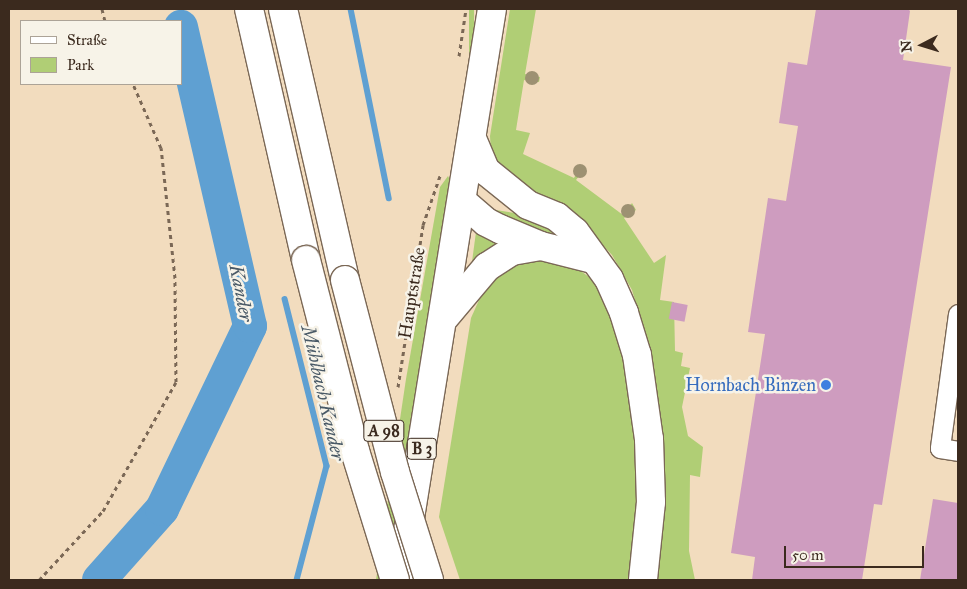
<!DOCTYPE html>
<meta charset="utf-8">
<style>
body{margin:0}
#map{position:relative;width:967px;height:589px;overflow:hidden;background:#f2dcbe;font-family:"IM FELL Great Primer",serif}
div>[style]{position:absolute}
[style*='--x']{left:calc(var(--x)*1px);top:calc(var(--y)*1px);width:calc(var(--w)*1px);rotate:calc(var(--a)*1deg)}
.green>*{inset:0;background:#b0ce75;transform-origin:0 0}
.stream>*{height:5.5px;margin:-2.75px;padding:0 2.75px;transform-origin:2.75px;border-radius:2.75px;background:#5fa0d2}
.river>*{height:34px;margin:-17px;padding:0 17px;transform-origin:17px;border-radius:17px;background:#5fa0d2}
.building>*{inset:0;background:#ce9cbf;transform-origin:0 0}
.path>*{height:3px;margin-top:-1.5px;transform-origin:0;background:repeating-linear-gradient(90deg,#7b6856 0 4px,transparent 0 8px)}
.roads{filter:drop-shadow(1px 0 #7b6856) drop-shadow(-1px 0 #7b6856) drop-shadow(0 1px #7b6856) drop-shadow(0 -1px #7b6856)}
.street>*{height:19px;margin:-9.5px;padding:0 9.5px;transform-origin:9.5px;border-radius:9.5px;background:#fff}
.primary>*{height:28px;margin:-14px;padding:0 14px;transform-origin:14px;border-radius:14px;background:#fff}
.highway>*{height:28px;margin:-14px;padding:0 14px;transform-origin:14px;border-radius:14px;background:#fff}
.bridges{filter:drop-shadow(1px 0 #7b6856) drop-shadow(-1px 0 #7b6856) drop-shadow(0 1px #7b6856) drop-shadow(0 -1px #7b6856)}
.highway-bridge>*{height:28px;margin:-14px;padding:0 14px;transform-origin:14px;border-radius:14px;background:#fff}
.trees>*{width:14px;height:14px;margin:-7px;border-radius:50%;background:#9d9172}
.dots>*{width:14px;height:14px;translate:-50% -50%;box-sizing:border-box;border:2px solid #f7f3e8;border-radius:50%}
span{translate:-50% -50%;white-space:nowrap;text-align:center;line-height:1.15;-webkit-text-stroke:5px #f7f3e8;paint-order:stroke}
.shield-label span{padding:1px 4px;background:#f7f3e8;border:1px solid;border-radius:4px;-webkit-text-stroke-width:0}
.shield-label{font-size:16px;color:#3b2a1e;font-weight:700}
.street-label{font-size:18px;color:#3b2a1e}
.shop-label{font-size:18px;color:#366cbe}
.right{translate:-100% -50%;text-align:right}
.water-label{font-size:19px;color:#495966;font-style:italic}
.frame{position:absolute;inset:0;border:10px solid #3b2a1e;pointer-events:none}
.legend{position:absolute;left:20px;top:20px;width:162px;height:65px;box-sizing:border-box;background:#f7f3e8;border:1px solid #aca397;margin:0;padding:6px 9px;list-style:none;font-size:15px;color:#3b2a1e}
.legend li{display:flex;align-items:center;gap:10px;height:25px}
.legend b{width:25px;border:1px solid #aca397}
.north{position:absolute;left:897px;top:20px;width:50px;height:50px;-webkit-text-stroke:4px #f7f3e8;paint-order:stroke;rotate:265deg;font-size:14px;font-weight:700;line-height:20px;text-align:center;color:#3b2a1e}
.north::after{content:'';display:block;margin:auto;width:18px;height:22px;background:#3b2a1e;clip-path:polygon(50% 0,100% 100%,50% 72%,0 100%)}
.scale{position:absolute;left:784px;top:546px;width:140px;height:22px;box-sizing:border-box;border:2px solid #3b2a1e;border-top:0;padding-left:6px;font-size:15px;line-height:18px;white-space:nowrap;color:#3b2a1e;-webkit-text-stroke:4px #f7f3e8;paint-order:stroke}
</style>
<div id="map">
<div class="green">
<div style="left:469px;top:9px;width:5px;height:153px"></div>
<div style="clip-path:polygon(510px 9px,536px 9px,525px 74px,540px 77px,539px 82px,524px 80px,516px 130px,530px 133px,523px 154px,574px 178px,580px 166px,585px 168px,576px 180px,623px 215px,632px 203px,636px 210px,624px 218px,654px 263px,666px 255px,660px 300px,674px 302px,675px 351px,683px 353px,681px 366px,690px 368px,682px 407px,688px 436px,703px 447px,700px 477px,690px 475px,689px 551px,695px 580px,657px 580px,662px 540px,663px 472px,659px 410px,644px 331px,632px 290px,612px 255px,583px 224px,503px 179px,491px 152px,490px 136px)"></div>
<div style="clip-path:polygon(448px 176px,452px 184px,388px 580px,376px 580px,406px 379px,440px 187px)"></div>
<div style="clip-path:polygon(496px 210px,528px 215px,547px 222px,572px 244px,490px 212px)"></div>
<div style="clip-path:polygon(478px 231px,508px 242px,471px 269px,476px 232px)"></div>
<div style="clip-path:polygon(550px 259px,574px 266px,600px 285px,617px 319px,642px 465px,635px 580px,460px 580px,439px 517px,471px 318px,479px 300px,498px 275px,516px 263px)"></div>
</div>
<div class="stream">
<div style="--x:351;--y:9;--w:193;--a:78.6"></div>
<div style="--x:285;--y:299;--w:172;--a:75.9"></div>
<div style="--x:327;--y:466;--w:118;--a:104.7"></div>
</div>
<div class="river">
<div style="--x:99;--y:580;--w:95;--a:-48.4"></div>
<div style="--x:162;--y:509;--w:203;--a:-64.3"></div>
<div style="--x:250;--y:326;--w:307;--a:-103"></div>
</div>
<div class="building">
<div style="clip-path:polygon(816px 9px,908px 9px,910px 11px,903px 60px,951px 67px,882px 505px,874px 504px,862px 580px,752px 580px,755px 557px,731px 553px,765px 334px,748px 332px,768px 198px,786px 201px,798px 126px,779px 123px,788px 62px,807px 65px)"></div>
<div style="left:672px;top:302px;width:16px;height:17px;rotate:11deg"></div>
<div style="clip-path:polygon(933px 499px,958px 503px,958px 580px,920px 580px)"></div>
</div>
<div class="path">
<div style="--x:102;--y:9;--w:12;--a:76"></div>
<div style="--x:459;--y:56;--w:48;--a:-81.5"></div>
<div style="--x:398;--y:387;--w:164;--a:-81.2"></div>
<div style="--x:423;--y:225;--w:52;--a:-70.9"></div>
<div style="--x:39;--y:580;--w:94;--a:-47.2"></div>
<div style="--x:103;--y:511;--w:148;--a:-60.5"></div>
<div style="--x:176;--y:382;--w:104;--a:-90.6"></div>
<div style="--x:175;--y:278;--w:131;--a:-96.1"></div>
<div style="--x:161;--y:148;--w:70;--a:-113.6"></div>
</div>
<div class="roads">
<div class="street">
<div style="--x:958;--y:314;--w:135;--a:97.7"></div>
<div style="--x:940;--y:448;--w:18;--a:9"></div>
</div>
<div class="primary">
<div style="--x:400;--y:580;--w:578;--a:-80.85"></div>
</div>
<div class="highway">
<div style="--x:249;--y:9;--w:257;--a:77.2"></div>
<div style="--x:283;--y:9;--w:278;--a:77.1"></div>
<div style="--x:473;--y:141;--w:33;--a:67"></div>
<div style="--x:486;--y:171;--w:54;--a:39"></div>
<div style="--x:528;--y:205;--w:31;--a:22"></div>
<div style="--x:557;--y:217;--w:23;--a:40"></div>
<div style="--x:575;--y:232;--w:58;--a:54.1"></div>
<div style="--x:609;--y:279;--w:37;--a:66"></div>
<div style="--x:624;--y:313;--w:44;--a:72.8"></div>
<div style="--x:637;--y:355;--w:85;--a:81.9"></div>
<div style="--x:649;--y:439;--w:63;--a:88.2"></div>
<div style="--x:651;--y:502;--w:78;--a:95.9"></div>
<div style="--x:463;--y:202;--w:30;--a:41"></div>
<div style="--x:486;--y:222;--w:16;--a:27"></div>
<div style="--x:500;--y:229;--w:44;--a:22.5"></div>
<div style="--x:541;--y:246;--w:54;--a:14"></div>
<div style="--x:444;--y:318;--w:67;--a:-49.9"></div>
<div style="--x:487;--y:267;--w:30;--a:-33"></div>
<div style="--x:512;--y:251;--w:29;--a:-10"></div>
</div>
</div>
<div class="bridges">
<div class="highway-bridge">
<div style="--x:306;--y:260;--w:197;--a:75.6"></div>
<div style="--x:355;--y:451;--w:135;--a:72.8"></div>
<div style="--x:345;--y:280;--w:198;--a:75.4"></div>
<div style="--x:395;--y:472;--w:113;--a:72.5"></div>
</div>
</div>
<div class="trees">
<div style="left:532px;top:78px"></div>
<div style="left:580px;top:171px"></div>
<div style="left:628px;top:211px"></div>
</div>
<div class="dots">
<div style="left:826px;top:385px;background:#3f7fe0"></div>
</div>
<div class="shield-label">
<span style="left:384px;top:431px">A 98</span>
<span style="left:422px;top:449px">B 3</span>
</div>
<div class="street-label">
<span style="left:412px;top:293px;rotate:-81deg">Hauptstraße</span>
</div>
<div class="shop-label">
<span class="right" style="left:816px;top:385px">Hornbach Binzen</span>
</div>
<div class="water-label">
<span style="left:241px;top:293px;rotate:79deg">Kander</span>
<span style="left:323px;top:393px;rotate:77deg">Mühlbach Kander</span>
</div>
<div class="frame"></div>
<ul class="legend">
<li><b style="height:6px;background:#fff"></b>Straße</li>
<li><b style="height:14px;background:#b0ce75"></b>Park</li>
</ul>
<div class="north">N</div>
<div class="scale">50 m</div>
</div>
